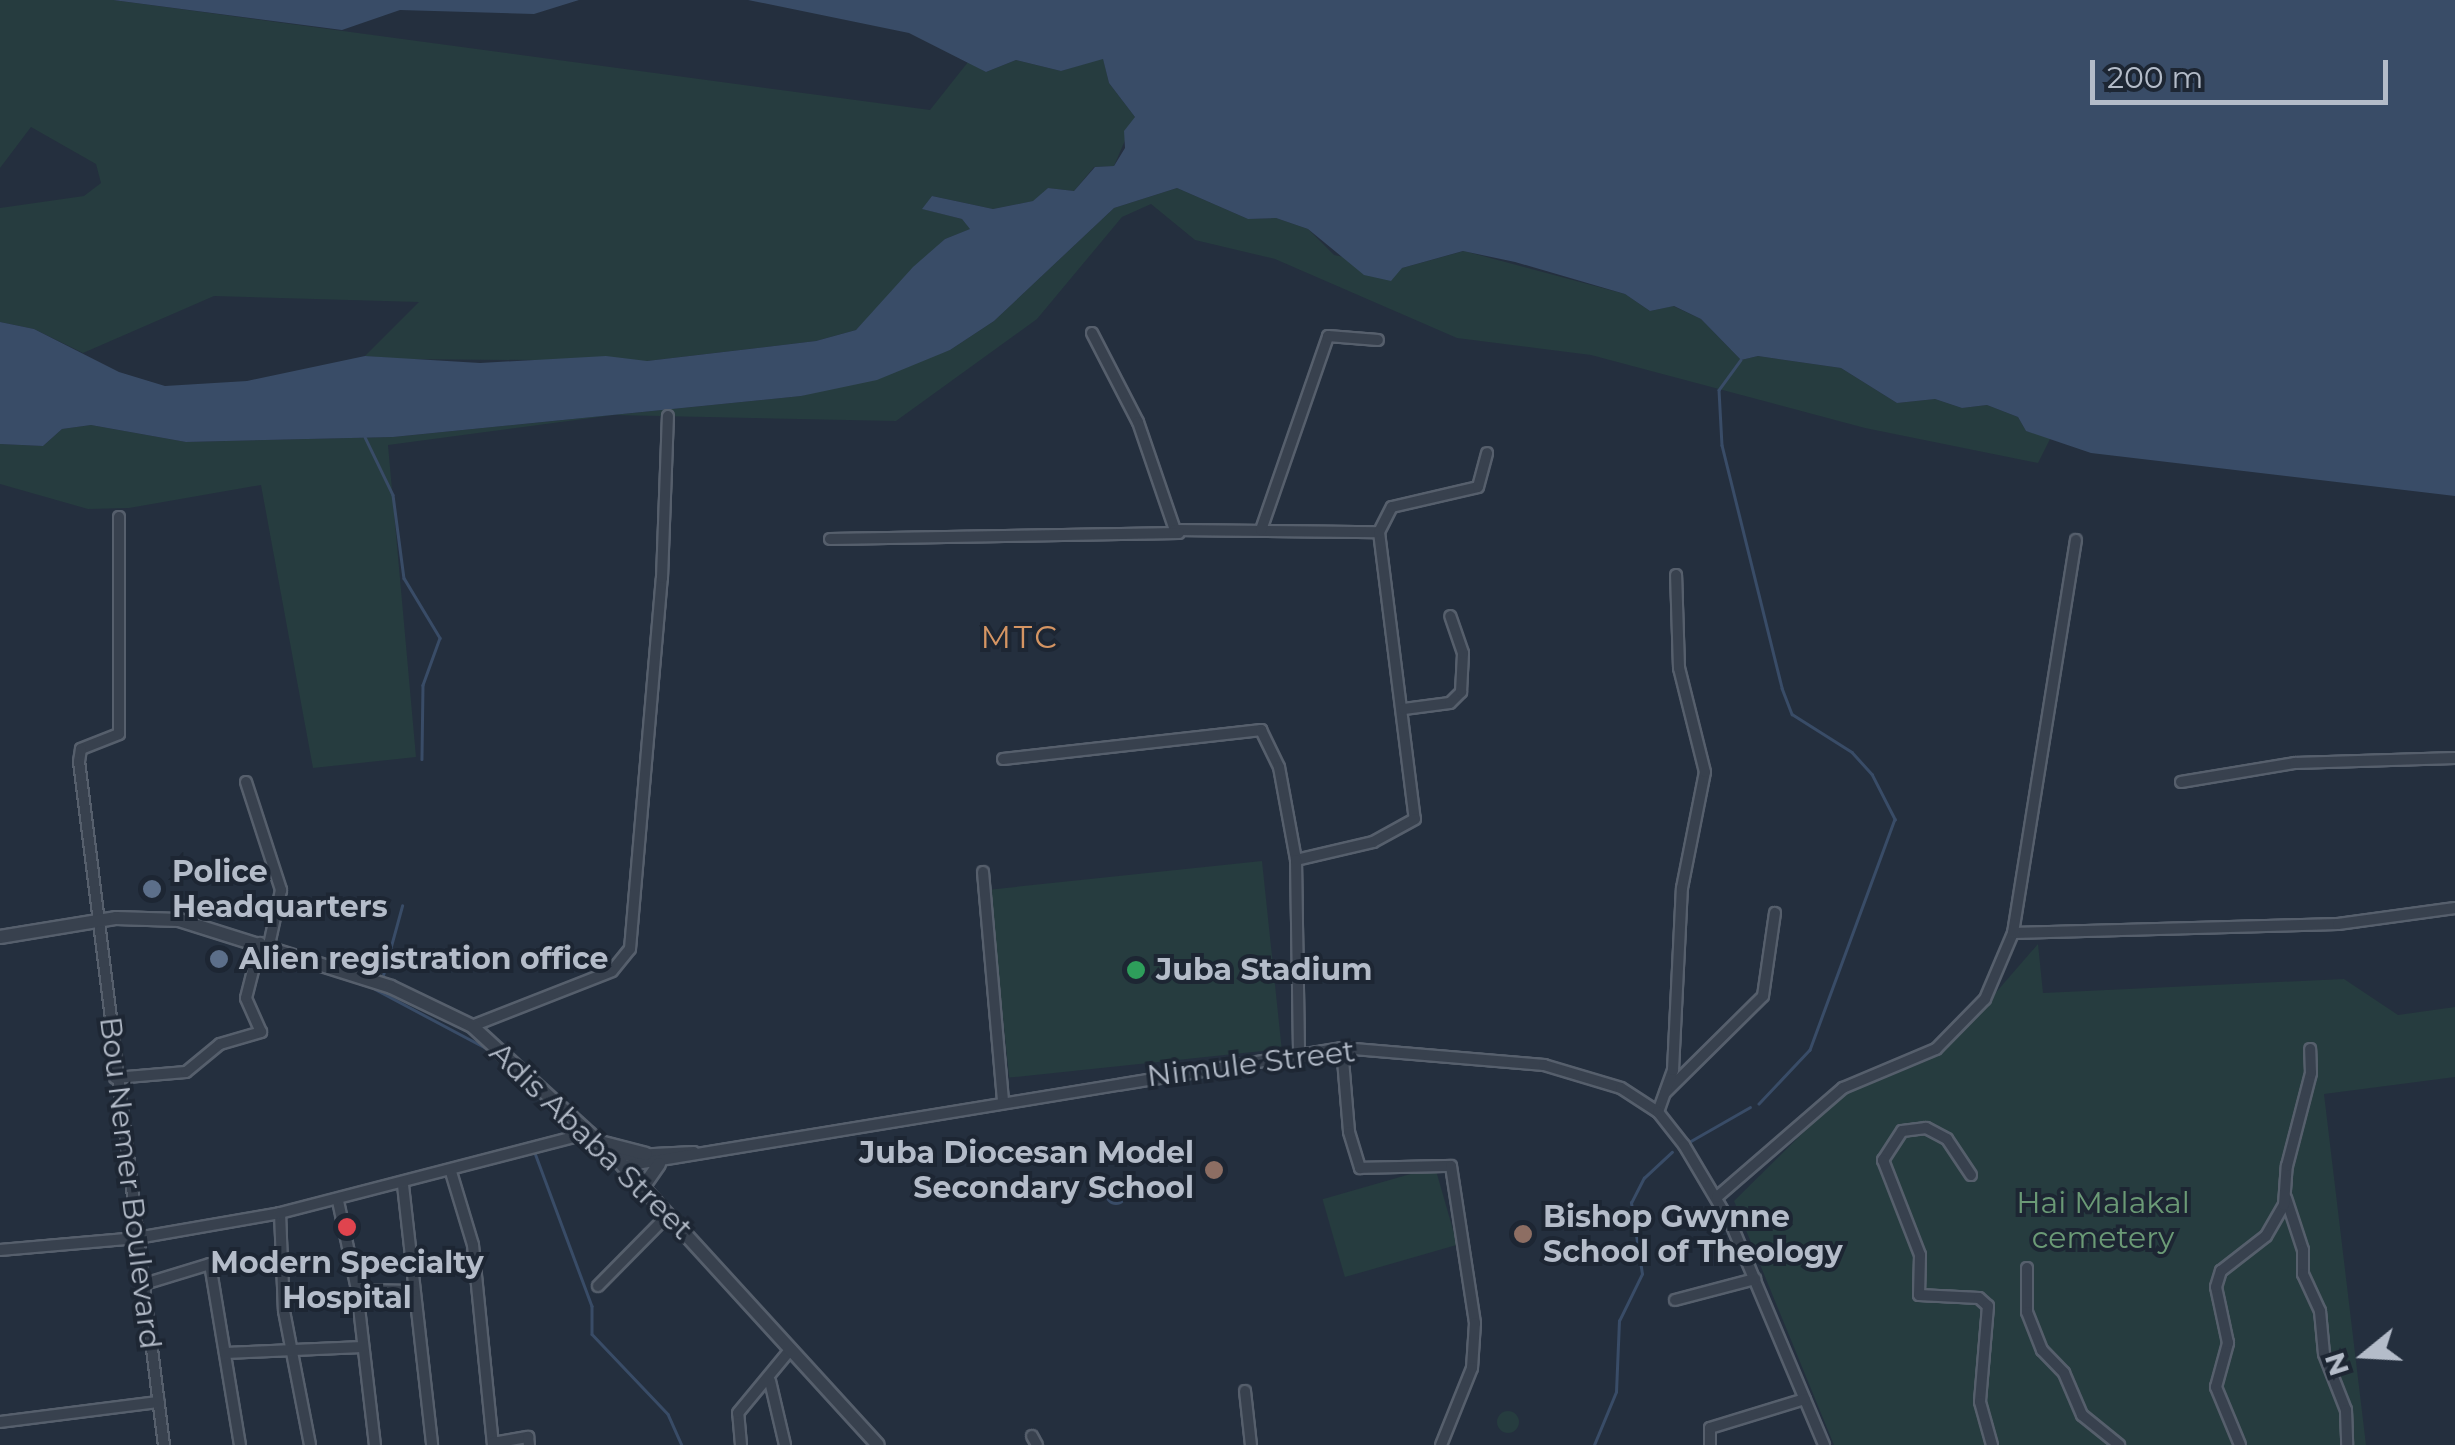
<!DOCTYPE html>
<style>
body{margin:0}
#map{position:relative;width:2455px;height:1445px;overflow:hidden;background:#242f3e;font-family:Montserrat,sans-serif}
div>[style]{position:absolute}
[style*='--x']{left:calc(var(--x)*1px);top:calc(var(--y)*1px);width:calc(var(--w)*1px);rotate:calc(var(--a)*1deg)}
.green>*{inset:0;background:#263c3f;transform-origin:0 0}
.round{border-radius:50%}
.water>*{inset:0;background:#394c67}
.stream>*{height:2.5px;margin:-1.25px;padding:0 1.25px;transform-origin:1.25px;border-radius:1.25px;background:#394c67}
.roads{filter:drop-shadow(2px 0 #565f6c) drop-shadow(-2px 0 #565f6c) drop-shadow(0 2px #565f6c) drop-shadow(0 -2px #565f6c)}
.minor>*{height:10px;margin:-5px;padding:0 5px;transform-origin:5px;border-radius:5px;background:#38414e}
.tertiary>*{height:12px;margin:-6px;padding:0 6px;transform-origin:6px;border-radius:6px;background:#38414e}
.dots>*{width:28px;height:28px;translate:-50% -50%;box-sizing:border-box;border:5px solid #1d2633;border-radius:50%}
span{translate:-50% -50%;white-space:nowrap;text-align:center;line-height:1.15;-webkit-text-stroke:8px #1d2633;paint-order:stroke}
.poi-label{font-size:30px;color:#b4bcc9;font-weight:700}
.left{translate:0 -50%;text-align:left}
.right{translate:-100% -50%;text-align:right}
.street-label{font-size:30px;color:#b4bcc9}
.park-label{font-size:30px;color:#6b9a76}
.neighbourhood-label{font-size:32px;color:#d59563;letter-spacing:2.5px}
.north{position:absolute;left:2315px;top:1305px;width:100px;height:100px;-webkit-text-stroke:8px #1d2633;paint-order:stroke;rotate:252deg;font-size:28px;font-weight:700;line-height:40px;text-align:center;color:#b4bcc9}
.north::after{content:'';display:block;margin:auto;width:35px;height:45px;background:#b4bcc9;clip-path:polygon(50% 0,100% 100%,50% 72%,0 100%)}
.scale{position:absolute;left:2090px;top:60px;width:298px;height:45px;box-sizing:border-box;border:5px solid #b4bcc9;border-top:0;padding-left:12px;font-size:30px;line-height:35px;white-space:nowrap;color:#b4bcc9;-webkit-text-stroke:8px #1d2633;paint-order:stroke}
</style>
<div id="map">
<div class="green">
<div style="clip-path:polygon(0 0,113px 0,930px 110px,968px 62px,986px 72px,1016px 60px,1061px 71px,1103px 58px,1109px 83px,1135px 117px,1114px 166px,1094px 167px,1074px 191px,1048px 188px,1034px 201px,993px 209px,932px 196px,923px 209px,962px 219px,971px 229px,945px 239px,856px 330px,816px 341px,647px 361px,401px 359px,365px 356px,419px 302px,214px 296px,83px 353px,34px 329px,0 322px,0 208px,84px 196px,101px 183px,96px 164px,31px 127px,0 168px)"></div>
<div style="clip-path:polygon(1177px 188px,1248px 219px,1276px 218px,1308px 229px,1334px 255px,1402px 268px,1464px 251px,1625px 294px,1650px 311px,1673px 306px,1701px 319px,1741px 360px,1758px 356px,1841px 368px,1897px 403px,1935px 399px,1962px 408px,1987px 405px,2018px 417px,2026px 431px,2051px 437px,2038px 463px,1865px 428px,1591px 355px,1457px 338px,1275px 259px,1195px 240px,1151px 204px,1122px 217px,1037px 319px,896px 421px,614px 415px,388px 445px,416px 757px,313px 768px,261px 485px,129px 508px,88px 509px,0 484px,0 444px,43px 446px,62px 429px,91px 425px,186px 442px,393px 437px,801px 396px,950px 350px,994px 321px,1114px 208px)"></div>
<div style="left:1262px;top:861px;width:189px;height:274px;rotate:84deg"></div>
<div style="clip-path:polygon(2038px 944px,2043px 993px,2344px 979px,2398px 1015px,2455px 1007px,2455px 1077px,2324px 1094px,2366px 1445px,1834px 1445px,1734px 1201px,1839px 1097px,1929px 1060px,1952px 1043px)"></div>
<div style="left:1435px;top:1167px;width:81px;height:117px;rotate:74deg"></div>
<div class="round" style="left:1497px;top:1411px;width:22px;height:22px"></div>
</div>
<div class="water">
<div style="clip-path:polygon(113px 0,579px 0,534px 14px,400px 10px,342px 30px)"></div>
<div style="clip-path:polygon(748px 0,2455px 0,2455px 496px,2091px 453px,2026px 431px,2018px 417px,1987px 405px,1962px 408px,1935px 399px,1897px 403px,1841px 368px,1758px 356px,1741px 360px,1701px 319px,1674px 306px,1650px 311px,1625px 294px,1515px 262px,1463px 251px,1402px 268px,1391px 281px,1364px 275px,1308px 229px,1276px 218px,1248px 219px,1177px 188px,1114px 208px,994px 321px,950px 350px,877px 380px,801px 396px,393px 437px,186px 442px,91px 425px,62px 429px,43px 446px,0 444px,0 322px,34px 329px,119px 372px,165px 386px,247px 381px,365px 356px,480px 363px,606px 356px,647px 361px,816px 341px,856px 330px,913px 267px,945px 239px,970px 229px,962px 219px,922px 209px,932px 196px,993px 209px,1033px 201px,1048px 188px,1074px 191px,1095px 167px,1114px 166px,1125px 148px,1124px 131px,1135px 117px,1109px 83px,1103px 59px,1061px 71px,1016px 60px,986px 72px,909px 33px)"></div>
<div class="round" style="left:1105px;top:1183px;width:22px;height:22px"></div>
</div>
<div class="stream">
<div style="--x:1741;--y:360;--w:37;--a:126"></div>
<div style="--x:1719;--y:390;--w:55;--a:86.9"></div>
<div style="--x:1722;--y:445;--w:250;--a:76.1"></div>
<div style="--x:1782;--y:688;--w:28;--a:69"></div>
<div style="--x:1792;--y:714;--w:71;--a:32.3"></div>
<div style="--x:1852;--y:752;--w:30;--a:48"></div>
<div style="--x:1872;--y:774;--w:51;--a:62.9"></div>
<div style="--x:1895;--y:819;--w:246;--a:110.2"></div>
<div style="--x:1810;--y:1050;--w:74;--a:133.4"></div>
<div style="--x:365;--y:437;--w:64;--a:64.2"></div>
<div style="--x:393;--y:495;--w:84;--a:82.5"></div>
<div style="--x:404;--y:578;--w:70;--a:59"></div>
<div style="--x:440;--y:638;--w:50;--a:109.9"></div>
<div style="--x:423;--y:685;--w:74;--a:90.8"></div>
<div style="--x:382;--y:979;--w:76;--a:-74.7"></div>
<div style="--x:375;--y:989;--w:128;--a:28"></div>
<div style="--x:561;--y:1135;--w:14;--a:-30"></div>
<div style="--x:573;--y:1128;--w:8;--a:-135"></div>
<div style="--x:1689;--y:1142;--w:70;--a:-29.8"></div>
<div style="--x:535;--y:1153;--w:163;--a:69.6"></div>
<div style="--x:592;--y:1306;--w:28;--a:90"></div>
<div style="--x:592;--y:1334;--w:110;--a:46.5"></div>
<div style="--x:668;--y:1414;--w:34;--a:66"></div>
<div style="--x:1594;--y:1445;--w:57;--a:-67.5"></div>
<div style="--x:1616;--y:1392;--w:71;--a:-87.6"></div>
<div style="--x:1619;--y:1321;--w:52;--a:-63.9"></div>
<div style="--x:1642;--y:1274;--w:72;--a:-98.8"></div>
<div style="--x:1631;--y:1203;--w:28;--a:-63"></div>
<div style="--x:1644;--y:1178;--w:38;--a:-43"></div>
</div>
<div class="roads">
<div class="minor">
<div style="--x:1092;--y:333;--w:100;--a:62.7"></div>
<div style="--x:1138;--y:422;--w:114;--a:71.1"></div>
<div style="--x:1175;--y:530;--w:204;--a:0.6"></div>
<div style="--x:1379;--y:532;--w:289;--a:82.9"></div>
<div style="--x:1415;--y:819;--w:48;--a:151.3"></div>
<div style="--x:1373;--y:842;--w:79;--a:166.8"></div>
<div style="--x:119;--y:517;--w:217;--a:90"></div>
<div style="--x:119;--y:734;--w:41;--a:158.5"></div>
<div style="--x:81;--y:749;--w:12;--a:99"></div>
<div style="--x:79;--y:761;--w:689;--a:82.92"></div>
<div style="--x:1261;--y:530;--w:205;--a:-70.9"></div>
<div style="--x:1328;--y:336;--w:50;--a:4.6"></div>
<div style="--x:1379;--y:532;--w:28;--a:-63"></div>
<div style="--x:1392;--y:507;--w:88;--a:-13.1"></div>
<div style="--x:1478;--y:487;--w:35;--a:-75"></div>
<div style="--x:830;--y:539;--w:349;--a:-1"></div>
<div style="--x:1404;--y:709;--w:46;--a:-7.4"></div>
<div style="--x:1450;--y:703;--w:16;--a:-45"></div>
<div style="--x:1461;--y:692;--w:39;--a:-87"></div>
<div style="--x:1463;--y:653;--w:39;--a:-109"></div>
<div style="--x:1003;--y:759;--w:260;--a:-6.4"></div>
<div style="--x:1261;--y:730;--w:41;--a:64.1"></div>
<div style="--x:1279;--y:767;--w:95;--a:79.6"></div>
<div style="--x:1296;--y:860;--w:193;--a:89.1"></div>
<div style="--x:246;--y:782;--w:114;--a:72"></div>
<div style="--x:281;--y:890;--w:56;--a:102.3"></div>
<div style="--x:2181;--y:782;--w:116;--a:-9.5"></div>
<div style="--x:2295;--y:763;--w:160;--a:-1.8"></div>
<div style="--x:983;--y:872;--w:230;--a:85"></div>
<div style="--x:2013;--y:933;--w:325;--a:-1.6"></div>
<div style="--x:2338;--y:924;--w:118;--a:-7.8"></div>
<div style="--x:472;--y:1026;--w:150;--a:-21.4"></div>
<div style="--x:612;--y:971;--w:28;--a:-51"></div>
<div style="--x:630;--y:949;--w:372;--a:-85.1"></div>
<div style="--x:662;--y:578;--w:162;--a:-87.9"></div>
<div style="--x:1342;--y:1048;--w:84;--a:85.2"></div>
<div style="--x:1349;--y:1132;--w:38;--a:73"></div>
<div style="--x:1360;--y:1168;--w:91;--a:-1.3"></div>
<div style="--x:1451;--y:1166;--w:159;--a:81.3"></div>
<div style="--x:1475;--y:1323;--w:45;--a:93.8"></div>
<div style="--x:1472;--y:1368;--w:83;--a:111.9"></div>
<div style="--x:115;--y:1078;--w:71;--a:-4.8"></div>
<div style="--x:186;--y:1072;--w:44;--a:-39.5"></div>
<div style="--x:220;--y:1044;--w:43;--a:-16.3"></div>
<div style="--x:261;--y:1032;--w:37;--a:-114"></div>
<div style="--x:246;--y:998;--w:57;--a:-75.7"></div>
<div style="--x:1665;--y:1093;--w:138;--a:-44.7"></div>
<div style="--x:1763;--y:996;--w:84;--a:-81.8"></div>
<div style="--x:1658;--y:1112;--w:45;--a:-70.3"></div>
<div style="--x:1673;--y:1070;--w:182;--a:-87.2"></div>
<div style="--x:1682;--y:888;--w:118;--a:-78.8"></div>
<div style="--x:1705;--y:772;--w:107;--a:-104"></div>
<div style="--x:1679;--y:668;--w:93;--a:-91.8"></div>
<div style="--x:614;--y:1156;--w:80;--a:-2.9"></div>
<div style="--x:624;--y:1166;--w:728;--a:-9.33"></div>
<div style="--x:1342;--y:1048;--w:203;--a:4.8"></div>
<div style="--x:1544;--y:1065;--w:80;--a:16.6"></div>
<div style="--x:1621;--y:1088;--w:44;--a:33"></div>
<div style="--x:1658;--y:1112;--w:42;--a:51.8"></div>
<div style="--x:1684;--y:1145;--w:94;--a:59.3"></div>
<div style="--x:1732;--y:1226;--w:238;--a:67.2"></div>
<div style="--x:451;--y:1172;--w:76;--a:73.2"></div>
<div style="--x:473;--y:1245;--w:201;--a:84.3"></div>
<div style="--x:1971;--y:1175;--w:43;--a:-123.7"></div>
<div style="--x:1947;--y:1139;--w:24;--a:-152"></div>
<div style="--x:1926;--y:1128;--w:24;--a:173"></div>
<div style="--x:1902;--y:1131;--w:35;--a:123"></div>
<div style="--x:1883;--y:1160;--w:102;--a:68.7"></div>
<div style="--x:1920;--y:1255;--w:40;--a:91.4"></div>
<div style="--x:1919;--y:1295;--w:60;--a:2.9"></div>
<div style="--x:1979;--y:1298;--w:12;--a:42"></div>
<div style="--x:1988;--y:1306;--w:96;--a:94.8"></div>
<div style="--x:1980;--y:1402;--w:45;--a:74.4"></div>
<div style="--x:403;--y:1185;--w:262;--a:83.6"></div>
<div style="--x:1717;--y:1197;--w:167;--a:-40.9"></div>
<div style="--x:1843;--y:1088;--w:101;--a:-22.8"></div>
<div style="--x:1936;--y:1049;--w:70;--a:-45.6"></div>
<div style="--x:1985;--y:999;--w:72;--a:-67"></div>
<div style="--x:2013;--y:933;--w:398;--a:-80.9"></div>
<div style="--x:2286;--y:1198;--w:55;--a:71.9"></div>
<div style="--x:2303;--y:1250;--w:24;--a:90"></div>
<div style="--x:2303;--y:1274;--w:41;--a:65.3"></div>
<div style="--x:2320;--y:1311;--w:43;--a:84.7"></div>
<div style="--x:2324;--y:1354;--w:60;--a:68.6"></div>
<div style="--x:2346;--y:1410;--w:35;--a:88"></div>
<div style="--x:338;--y:1201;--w:91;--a:77.9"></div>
<div style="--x:357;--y:1290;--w:156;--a:83.4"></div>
<div style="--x:280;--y:1213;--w:98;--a:87.7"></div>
<div style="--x:284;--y:1311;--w:136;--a:79"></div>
<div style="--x:0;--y:1250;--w:138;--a:-5"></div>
<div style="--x:137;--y:1238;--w:145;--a:-9.9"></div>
<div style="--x:280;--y:1213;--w:320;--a:-14.5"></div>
<div style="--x:2027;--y:1268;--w:44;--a:90"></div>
<div style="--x:2027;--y:1312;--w:41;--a:68.5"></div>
<div style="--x:2042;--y:1350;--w:32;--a:46"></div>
<div style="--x:2064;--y:1373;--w:46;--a:66.8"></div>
<div style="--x:2082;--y:1415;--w:48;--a:39"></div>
<div style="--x:141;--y:1285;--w:72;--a:-16.9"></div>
<div style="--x:210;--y:1264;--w:183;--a:80.6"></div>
<div style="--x:598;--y:1286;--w:100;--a:-45.4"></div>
<div style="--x:357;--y:1290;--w:57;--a:1"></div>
<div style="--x:1675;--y:1300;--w:83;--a:-14.7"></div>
<div style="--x:225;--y:1353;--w:138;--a:-2.5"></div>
<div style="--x:770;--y:1381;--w:66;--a:76.8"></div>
<div style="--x:1245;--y:1391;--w:54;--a:83.7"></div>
<div style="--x:0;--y:1422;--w:160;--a:-7.2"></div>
<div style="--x:1032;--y:1436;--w:10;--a:61"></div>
<div style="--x:493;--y:1443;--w:36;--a:-10"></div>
<div style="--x:528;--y:1437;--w:8;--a:83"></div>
<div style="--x:741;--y:1445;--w:32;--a:-95"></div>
<div style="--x:738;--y:1413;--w:83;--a:-50.4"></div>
<div style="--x:1710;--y:1445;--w:17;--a:-90"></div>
<div style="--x:1710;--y:1428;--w:99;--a:-17"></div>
<div style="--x:2240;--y:1445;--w:63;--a:-112.5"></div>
<div style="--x:2216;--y:1387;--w:46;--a:-74.7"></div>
<div style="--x:2228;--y:1343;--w:57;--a:-102.1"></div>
<div style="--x:2216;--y:1287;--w:17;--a:-73"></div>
<div style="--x:2221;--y:1271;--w:57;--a:-37.9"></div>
<div style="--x:2266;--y:1236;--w:36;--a:-60"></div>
<div style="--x:2284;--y:1205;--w:39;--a:-86"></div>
<div style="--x:2287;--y:1166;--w:96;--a:-75.5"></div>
<div style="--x:2311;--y:1073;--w:24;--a:-92"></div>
</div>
<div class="tertiary">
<div style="--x:0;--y:937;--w:118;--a:-9.3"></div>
<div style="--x:116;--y:918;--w:63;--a:1.8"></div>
<div style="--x:179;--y:920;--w:222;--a:17.5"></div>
<div style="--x:391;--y:987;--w:90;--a:25.7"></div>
<div style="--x:472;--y:1026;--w:193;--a:42.5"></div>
<div style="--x:614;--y:1156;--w:391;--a:47.6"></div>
<div style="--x:604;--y:1143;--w:43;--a:14.7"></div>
<div style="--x:643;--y:1187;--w:28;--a:-55"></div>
</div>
</div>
<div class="dots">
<div style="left:152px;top:889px;background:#5c6f8a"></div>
<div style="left:219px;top:959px;background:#5c6f8a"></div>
<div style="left:1136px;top:970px;background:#2e9e5b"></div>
<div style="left:1214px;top:1170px;background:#8d6e63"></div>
<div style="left:347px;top:1227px;background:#e0444e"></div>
<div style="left:1523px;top:1234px;background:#8d6e63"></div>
</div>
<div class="poi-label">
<span class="left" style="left:172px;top:889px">Police<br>Headquarters</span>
<span class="left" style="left:239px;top:959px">Alien registration office</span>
<span class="left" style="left:1156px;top:970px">Juba Stadium</span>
<span class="right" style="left:1194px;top:1170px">Juba Diocesan Model<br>Secondary School</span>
<span class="left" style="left:1543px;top:1234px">Bishop Gwynne<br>School of Theology</span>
<span style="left:347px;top:1280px">Modern Specialty<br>Hospital</span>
</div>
<div class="street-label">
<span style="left:1251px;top:1064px;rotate:-7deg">Nimule Street</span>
<span style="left:591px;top:1141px;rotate:44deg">Adis Ababa Street</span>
<span style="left:130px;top:1183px;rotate:83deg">Bou Nemer Boulevard</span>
</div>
<div class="park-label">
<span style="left:2103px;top:1220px">Hai Malakal<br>cemetery</span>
</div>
<div class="neighbourhood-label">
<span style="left:1020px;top:637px">MTC</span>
</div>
<div class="north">N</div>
<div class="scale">200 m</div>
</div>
